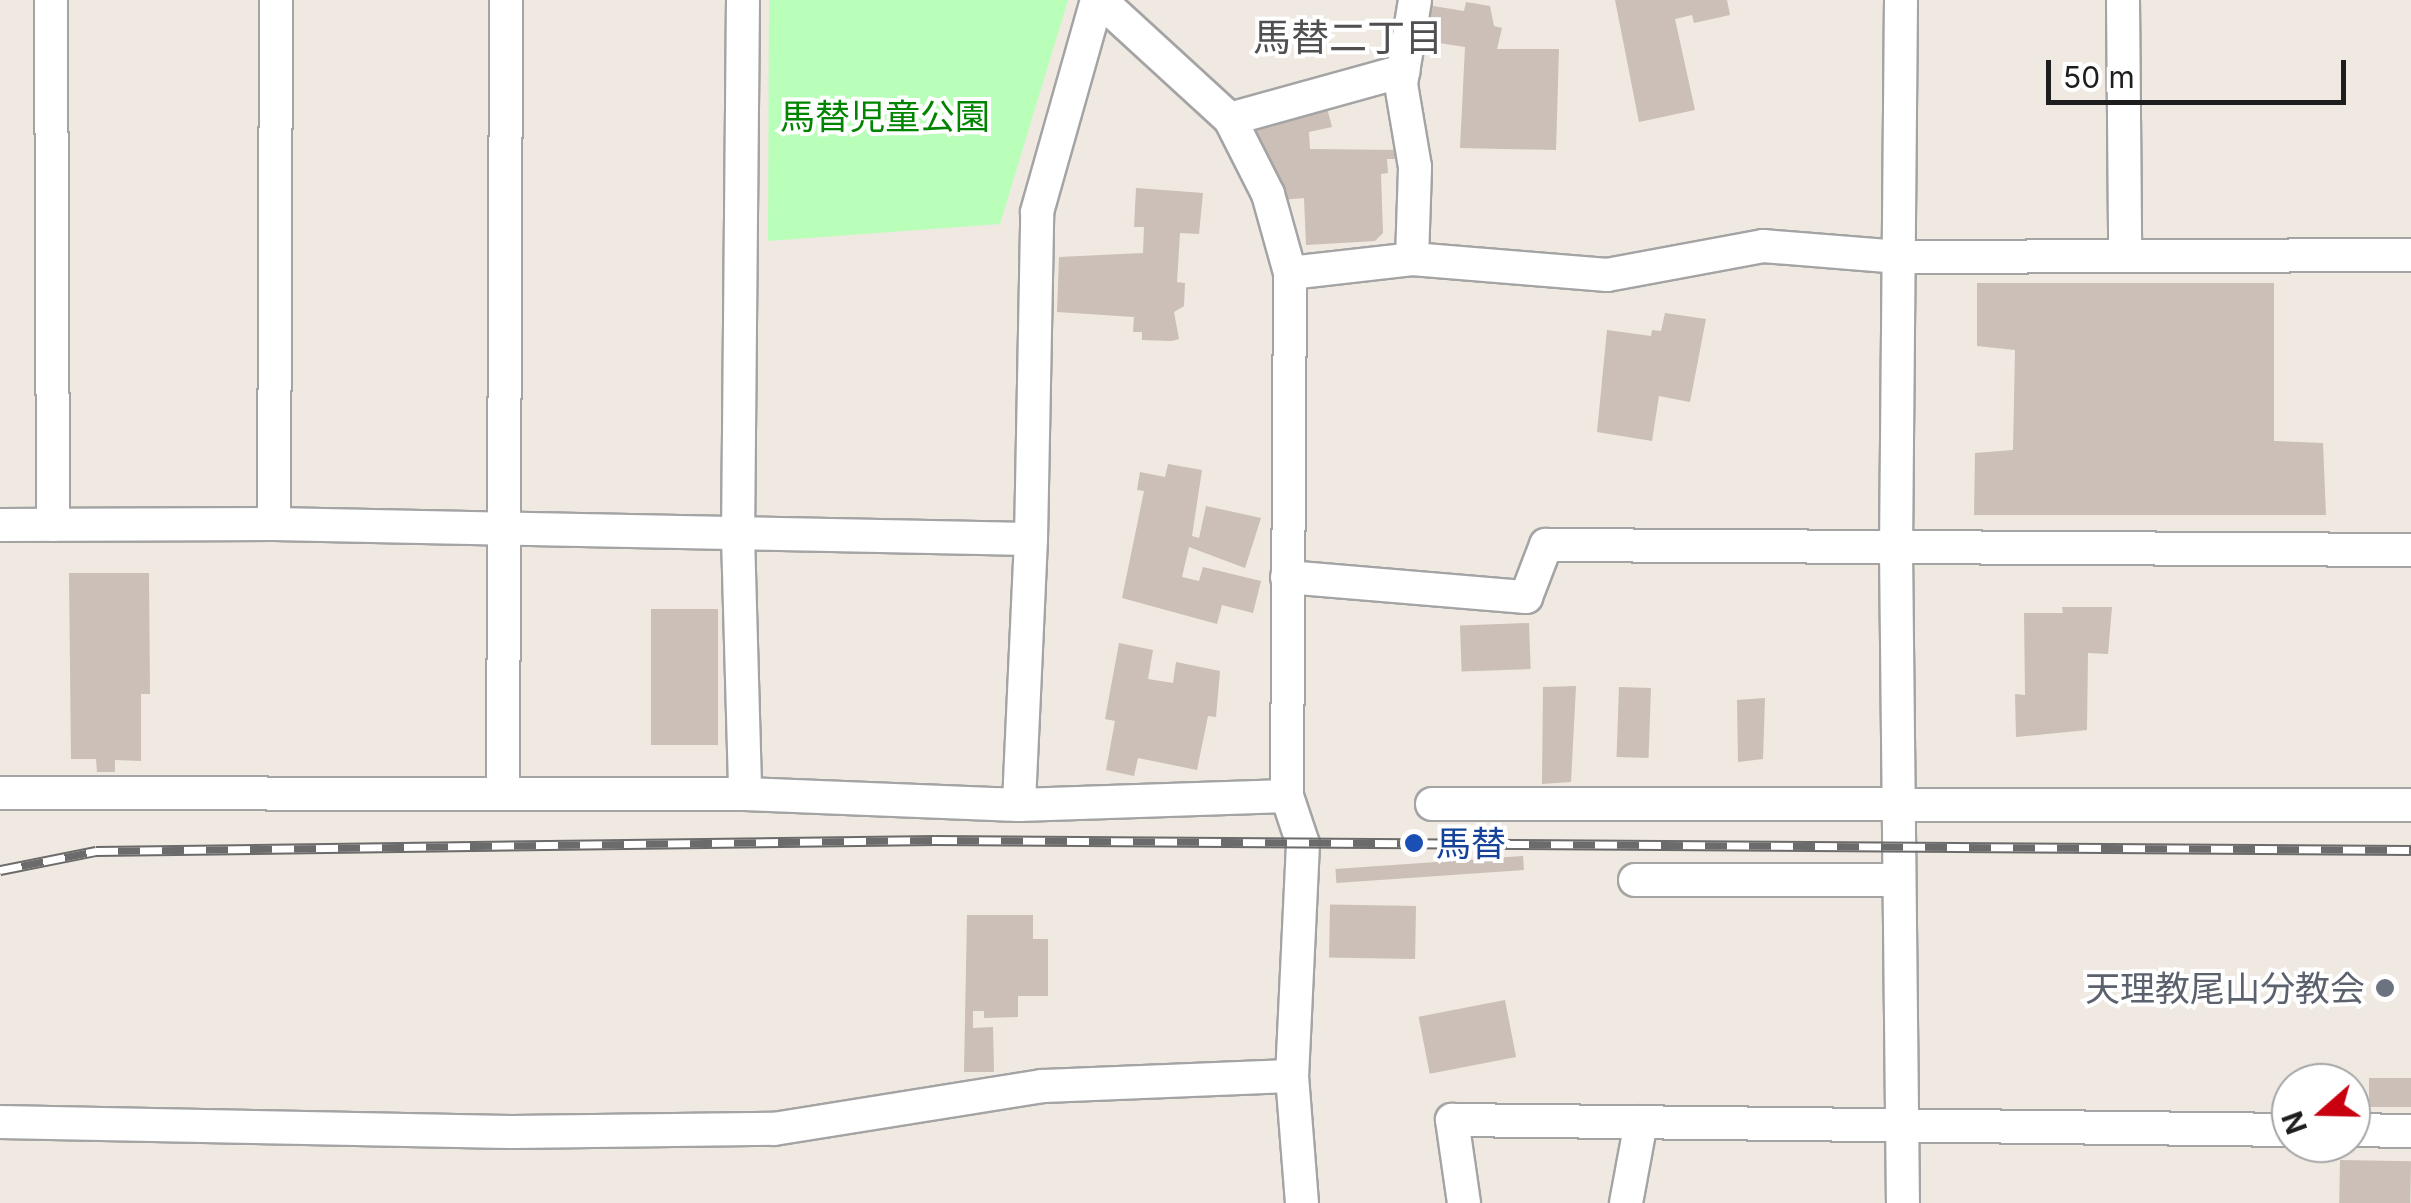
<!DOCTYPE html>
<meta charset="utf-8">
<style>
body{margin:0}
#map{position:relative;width:2411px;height:1203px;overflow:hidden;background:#efe9e1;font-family:Inter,"Noto Sans JP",sans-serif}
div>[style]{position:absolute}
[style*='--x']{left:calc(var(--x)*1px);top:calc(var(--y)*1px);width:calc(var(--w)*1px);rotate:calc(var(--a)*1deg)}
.park>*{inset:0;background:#b9ffb9}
.building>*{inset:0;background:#cbbfb7;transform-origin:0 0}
.roads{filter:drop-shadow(2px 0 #a4a4a4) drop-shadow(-2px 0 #a4a4a4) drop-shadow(0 2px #a4a4a4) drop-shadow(0 -2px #a4a4a4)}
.street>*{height:32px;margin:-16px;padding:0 16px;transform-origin:16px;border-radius:16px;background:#fff}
.rail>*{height:11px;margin-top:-5.5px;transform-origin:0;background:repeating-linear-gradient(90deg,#fff 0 22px,#6b6b6b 0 44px);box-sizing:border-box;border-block:2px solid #6b6b6b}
.dots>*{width:28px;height:28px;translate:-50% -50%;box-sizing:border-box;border:5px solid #fff;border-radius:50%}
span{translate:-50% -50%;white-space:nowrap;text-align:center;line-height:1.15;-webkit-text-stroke:8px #fff;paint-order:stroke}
.park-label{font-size:35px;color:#018501}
.transit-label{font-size:35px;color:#164399}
.left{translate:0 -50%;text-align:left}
.worship-label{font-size:35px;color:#5b616d}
.right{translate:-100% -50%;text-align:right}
.neighbourhood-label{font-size:38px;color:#505050}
.north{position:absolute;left:2271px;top:1063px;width:100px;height:100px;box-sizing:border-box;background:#fff;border:2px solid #a5a5a5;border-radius:50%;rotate:250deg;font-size:28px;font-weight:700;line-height:40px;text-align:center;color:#1d1d1d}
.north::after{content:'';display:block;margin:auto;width:35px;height:45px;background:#c90010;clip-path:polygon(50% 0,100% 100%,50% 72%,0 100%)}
.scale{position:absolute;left:2046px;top:60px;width:300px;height:45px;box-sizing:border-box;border:5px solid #1d1d1d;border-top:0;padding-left:12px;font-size:30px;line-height:35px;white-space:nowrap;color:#1d1d1d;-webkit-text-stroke:8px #fff;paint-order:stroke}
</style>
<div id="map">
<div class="park">
<div style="clip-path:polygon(769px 0,1068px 0,1000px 224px,768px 241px)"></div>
</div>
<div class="building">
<div style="clip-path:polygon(1615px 0,1727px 0,1730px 15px,1694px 23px,1692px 15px,1675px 19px,1695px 110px,1639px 122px)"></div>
<div style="clip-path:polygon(1466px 2px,1490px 6px,1494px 26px,1502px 28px,1497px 49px,1559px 49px,1556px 150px,1460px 148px,1465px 47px,1419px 40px,1427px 5px,1464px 11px)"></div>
<div style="clip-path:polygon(1327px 108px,1332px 127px,1309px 132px,1310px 149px,1398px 150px,1399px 159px,1387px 159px,1388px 173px,1381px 174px,1383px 233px,1375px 241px,1306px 245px,1304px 198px,1280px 200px,1268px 176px,1254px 129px)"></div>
<div style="clip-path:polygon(1136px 188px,1203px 193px,1199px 234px,1180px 233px,1177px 282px,1185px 283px,1184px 306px,1174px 312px,1179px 339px,1172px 341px,1142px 340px,1142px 332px,1133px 332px,1134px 317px,1057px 312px,1059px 257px,1143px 253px,1144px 227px,1134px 227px)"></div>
<div style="clip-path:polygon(1977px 283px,2274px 283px,2274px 441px,2323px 443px,2326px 515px,1974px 515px,1975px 453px,2013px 450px,2015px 350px,1977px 346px)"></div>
<div style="clip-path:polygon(1665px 313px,1706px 319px,1690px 402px,1659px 396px,1652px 441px,1597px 432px,1607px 330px,1651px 336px,1652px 330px,1661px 331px)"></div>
<div style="clip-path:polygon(1168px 464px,1202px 470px,1192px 536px,1199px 538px,1206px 506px,1261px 518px,1245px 568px,1189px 547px,1182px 577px,1199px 581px,1203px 567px,1261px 581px,1253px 613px,1222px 605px,1217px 624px,1122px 598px,1144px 491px,1137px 490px,1140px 472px,1165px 477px)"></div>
<div style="clip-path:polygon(69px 573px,149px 573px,150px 694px,141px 694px,141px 761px,115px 760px,115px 772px,97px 772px,96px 759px,71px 759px)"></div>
<div style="clip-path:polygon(2062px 607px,2112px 607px,2108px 654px,2088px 653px,2087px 730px,2016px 737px,2015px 694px,2025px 695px,2024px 613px,2063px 613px)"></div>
<div style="left:651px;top:609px;width:67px;height:136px"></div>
<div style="left:1529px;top:623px;width:46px;height:69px;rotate:88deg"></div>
<div style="clip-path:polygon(1119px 643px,1153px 650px,1148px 679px,1173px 683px,1176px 662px,1220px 671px,1216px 717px,1208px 716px,1197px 770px,1138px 758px,1134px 776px,1106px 770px,1115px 721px,1105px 719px)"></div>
<div style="clip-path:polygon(1576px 686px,1571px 782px,1542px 784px,1543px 687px)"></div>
<div style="left:1619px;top:687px;width:32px;height:70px;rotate:2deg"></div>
<div style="clip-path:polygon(1765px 698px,1763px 759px,1738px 762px,1737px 700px)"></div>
<div style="left:1523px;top:856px;width:14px;height:188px;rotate:86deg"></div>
<div style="left:1416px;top:906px;width:53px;height:86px;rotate:91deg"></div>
<div style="clip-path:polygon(967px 915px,1033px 915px,1033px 939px,1048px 939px,1048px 996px,1018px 996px,1018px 1017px,984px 1018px,984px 1011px,973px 1011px,973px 1028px,993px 1027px,994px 1072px,964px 1072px)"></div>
<div style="left:1505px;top:1000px;width:58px;height:88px;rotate:79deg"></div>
<div style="left:2411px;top:1078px;width:29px;height:42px;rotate:90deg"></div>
<div style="left:2340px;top:1160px;width:71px;height:43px;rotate:1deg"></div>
</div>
<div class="roads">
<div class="street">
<div style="--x:51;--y:0;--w:525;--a:89.78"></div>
<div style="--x:743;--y:0;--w:536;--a:90.53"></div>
<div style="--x:738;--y:536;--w:258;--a:88.4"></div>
<div style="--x:1100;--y:0;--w:176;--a:42.5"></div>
<div style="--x:1230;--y:119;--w:84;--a:63.1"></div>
<div style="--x:1268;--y:194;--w:82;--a:74.4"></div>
<div style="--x:1290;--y:273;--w:523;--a:90.33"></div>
<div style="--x:1901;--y:0;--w:549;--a:90.52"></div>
<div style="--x:1896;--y:549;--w:654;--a:89.39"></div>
<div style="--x:2123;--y:0;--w:252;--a:89.5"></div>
<div style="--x:1230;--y:119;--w:180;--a:-15.5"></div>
<div style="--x:1412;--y:259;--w:92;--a:-88.1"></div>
<div style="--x:1415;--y:167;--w:84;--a:-99.6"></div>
<div style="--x:1401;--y:84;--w:85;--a:-80.5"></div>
<div style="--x:1290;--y:273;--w:123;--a:-6.5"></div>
<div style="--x:1412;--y:259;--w:196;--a:4.7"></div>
<div style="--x:1607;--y:275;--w:159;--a:-10.5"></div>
<div style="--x:1763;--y:246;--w:137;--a:4.6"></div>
<div style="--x:1900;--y:257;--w:511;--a:-0.22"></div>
<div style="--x:274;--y:524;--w:524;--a:-89.78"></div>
<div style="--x:0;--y:525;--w:274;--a:-0.2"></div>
<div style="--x:274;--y:524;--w:757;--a:1.14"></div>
<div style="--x:1031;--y:539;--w:266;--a:92.6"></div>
<div style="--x:1031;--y:539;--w:327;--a:-88.9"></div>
<div style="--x:1037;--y:212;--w:220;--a:-74.2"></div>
<div style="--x:1287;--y:577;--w:240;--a:4.8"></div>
<div style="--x:1526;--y:597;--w:56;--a:-69"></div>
<div style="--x:1546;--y:545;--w:865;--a:0.33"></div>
<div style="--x:0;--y:793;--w:503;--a:0.11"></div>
<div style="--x:503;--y:794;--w:794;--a:-89.78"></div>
<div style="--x:503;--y:794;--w:242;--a:0"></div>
<div style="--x:745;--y:794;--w:274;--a:2.3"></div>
<div style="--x:1019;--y:805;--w:268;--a:-1.9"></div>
<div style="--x:1287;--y:796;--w:51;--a:71.6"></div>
<div style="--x:1303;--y:844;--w:232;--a:92.7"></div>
<div style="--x:1292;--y:1076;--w:127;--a:85.5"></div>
<div style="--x:1432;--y:804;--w:979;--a:0.06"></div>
<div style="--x:1635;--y:880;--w:263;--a:0"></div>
<div style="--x:0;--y:1122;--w:513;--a:1.12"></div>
<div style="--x:513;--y:1132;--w:261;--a:-0.7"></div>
<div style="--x:774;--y:1129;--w:271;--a:-9.1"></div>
<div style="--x:1042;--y:1086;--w:250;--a:-2.3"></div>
<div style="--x:2351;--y:1130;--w:60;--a:1"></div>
<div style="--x:1464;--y:1203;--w:84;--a:-98.2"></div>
<div style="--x:1452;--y:1120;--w:839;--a:0.68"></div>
<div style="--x:1626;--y:1203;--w:82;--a:-79.5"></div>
</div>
</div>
<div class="rail">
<div style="--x:0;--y:870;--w:98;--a:-11.2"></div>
<div style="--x:96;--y:851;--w:839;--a:-0.75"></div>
<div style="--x:935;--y:840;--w:1476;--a:0.39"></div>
</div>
<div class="dots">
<div style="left:1414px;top:843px;background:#1a4fb4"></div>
<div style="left:2385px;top:988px;background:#6b7280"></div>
</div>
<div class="park-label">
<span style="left:885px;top:116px">馬替児童公園</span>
</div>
<div class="transit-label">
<span class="left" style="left:1436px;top:843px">馬替</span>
</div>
<div class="worship-label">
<span class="right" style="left:2365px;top:988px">天理教尾山分教会</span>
</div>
<div class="neighbourhood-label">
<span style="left:1348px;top:38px">馬替二丁目</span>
</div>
<div class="north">N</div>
<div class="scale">50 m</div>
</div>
